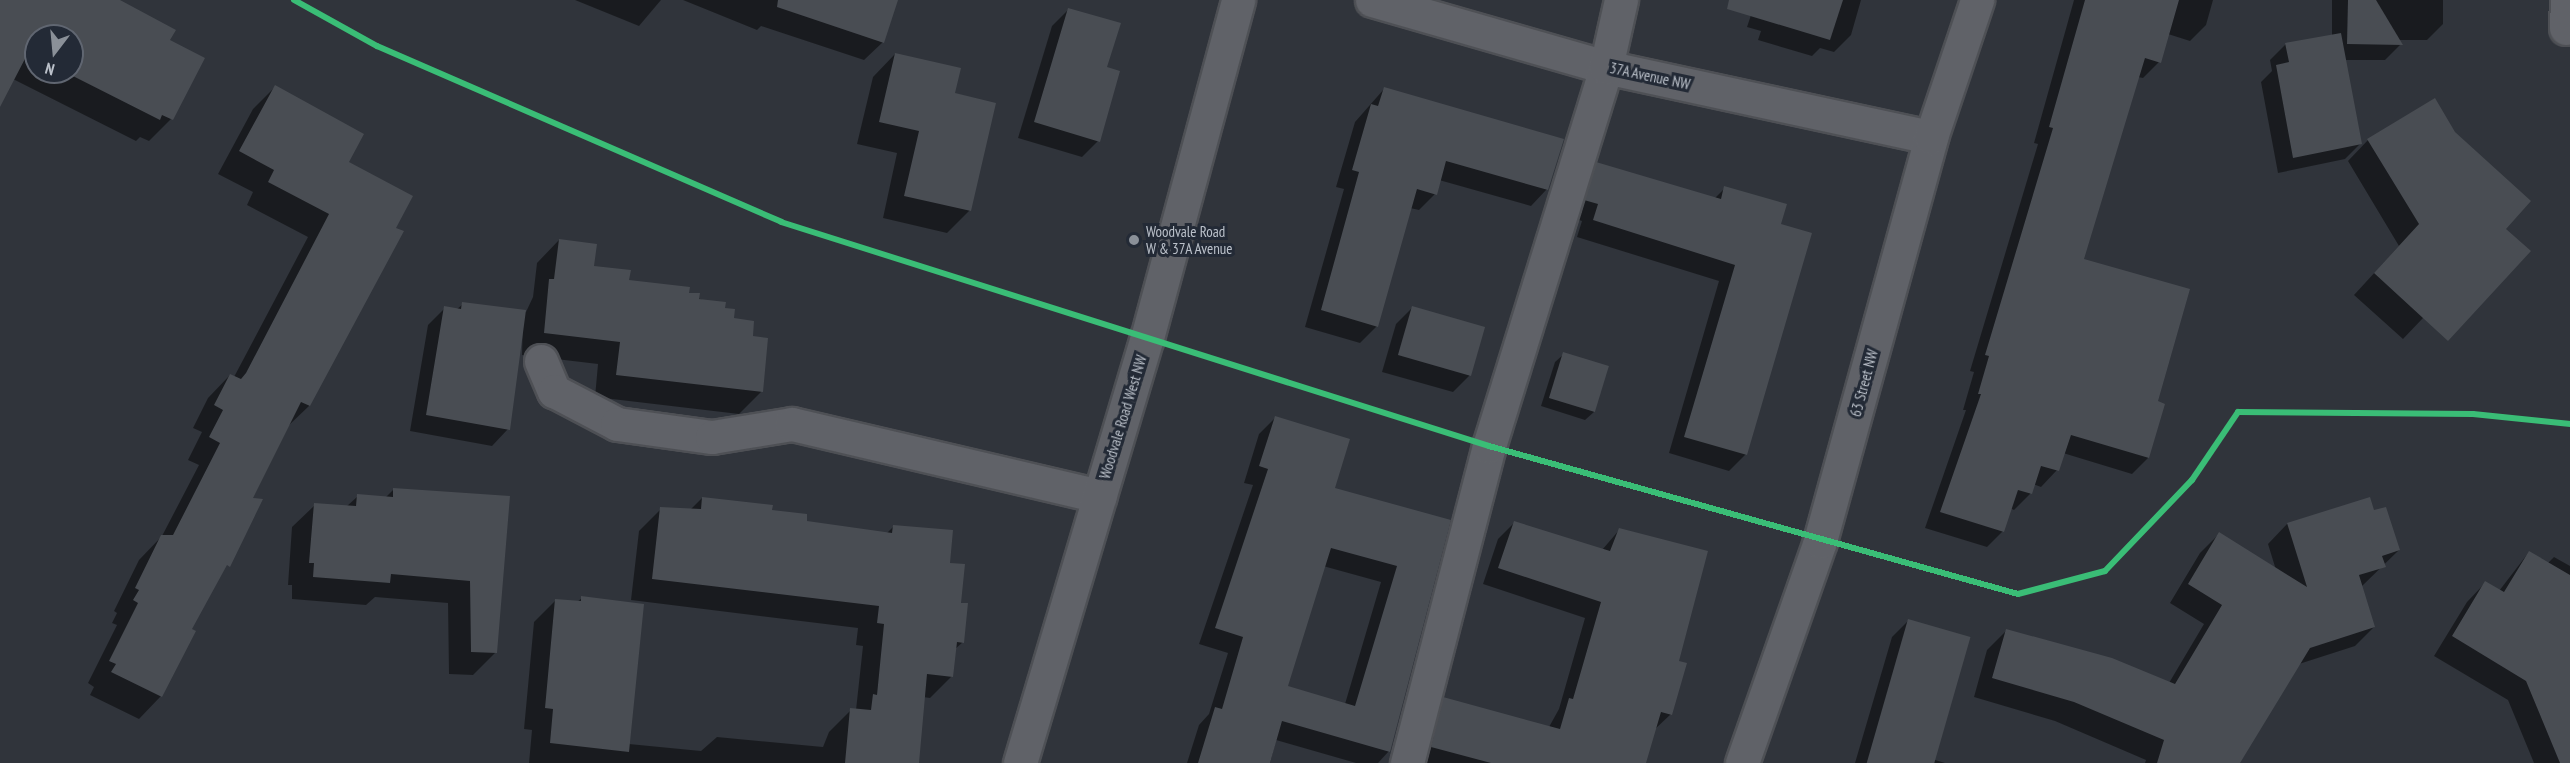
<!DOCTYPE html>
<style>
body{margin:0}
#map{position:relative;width:2570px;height:763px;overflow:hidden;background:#30343b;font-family:"PT Sans Narrow",sans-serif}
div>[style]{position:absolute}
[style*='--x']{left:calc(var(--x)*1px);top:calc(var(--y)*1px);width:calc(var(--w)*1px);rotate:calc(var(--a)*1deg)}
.shadow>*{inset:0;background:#0007}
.building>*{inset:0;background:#494d53;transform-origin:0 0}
.roads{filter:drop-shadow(2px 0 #4e5055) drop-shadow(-2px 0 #4e5055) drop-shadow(0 2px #4e5055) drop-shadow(0 -2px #4e5055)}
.minor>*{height:33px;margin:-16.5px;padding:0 16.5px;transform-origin:16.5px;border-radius:16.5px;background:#606268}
.cycleway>*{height:6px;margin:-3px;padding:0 3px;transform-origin:3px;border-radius:3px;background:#3abd76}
.dots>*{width:16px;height:16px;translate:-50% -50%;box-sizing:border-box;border:3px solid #232a36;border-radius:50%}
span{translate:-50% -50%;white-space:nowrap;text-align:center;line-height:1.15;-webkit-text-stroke:6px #232a36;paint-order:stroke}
.street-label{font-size:15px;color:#bbc1ca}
.poi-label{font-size:15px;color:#bbc1ca}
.left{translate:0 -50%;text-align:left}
.north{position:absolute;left:24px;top:24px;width:60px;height:60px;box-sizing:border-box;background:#232a36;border:2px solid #606671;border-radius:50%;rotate:196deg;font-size:16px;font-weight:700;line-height:24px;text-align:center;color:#bbc1ca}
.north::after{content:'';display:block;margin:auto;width:21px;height:27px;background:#8a9098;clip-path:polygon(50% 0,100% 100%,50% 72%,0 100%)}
</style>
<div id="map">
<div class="shadow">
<div style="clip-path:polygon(evenodd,0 0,116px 0,168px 41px,171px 119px,149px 141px,140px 137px,136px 141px,7px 76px,0 83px,0 0,36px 36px,72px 36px,72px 72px,36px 72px,36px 36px)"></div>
<div style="clip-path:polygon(575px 0,661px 0,639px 26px)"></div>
<div style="clip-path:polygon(683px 0,897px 0,883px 42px,864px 60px,761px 26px,757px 30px)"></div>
<div style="clip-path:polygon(1756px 0,1861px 0,1851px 35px,1834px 52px,1820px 48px,1812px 56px,1758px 40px,1761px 31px,1747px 27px)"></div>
<div style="clip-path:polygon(2074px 0,2213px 0,2206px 25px,2190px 41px,2168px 34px,2159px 62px,2143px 78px,2138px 77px,2082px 260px,2156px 402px,2148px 458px,2132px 474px,2063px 453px,2057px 470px,2041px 487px,2033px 484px,2030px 494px,2014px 510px,2010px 508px,2003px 531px,1987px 547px,1925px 528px,1966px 410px,1963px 410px,1974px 372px,1970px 371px,2038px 144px,2034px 143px)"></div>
<div style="clip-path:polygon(2332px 0,2443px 0,2443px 24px,2427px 40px,2398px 40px,2401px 44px,2385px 60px,2345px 60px,2361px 143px,2345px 159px,2278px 173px,2261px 82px,2272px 71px,2270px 60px,2286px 44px,2332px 36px)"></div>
<div style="clip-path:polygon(1068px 10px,1106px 68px,1098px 141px,1082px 157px,1018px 138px,1052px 26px)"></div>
<div style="clip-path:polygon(895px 54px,953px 94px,970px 210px,947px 233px,883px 218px,897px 153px,857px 144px,873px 77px)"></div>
<div style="clip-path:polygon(275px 87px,347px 162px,394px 228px,402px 232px,309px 406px,286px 428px,251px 500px,261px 500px,190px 630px,161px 696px,139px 719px,90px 695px,94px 687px,88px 683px,117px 625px,112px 623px,117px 613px,114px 611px,139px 560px,162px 536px,199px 465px,188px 460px,202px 432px,193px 428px,208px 398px,230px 375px,234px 377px,308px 237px,247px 205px,253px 192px,218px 174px,253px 109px)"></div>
<div style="clip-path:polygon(1384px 89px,1547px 189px,1531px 206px,1439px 180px,1435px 194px,1419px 210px,1410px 208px,1377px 326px,1360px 343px,1305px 327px,1344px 189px,1336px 187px,1355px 122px)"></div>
<div style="clip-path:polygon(2434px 100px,2423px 318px,2403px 339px,2354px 295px,2399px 246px,2348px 161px,2368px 140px)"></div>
<div style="clip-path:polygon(1597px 163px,1714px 199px,1725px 188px,1779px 225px,1746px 454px,1729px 471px,1669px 453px,1719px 281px,1577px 237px,1582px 221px,1569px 217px,1580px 180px)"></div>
<div style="clip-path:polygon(559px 240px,593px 267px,628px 282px,688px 294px,724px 309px,751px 338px,761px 392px,739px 414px,595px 397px,598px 364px,522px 355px,523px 317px,508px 429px,492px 446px,410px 431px,428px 325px,445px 308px,456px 310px,463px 304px,526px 312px,533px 297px,537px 263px)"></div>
<div style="clip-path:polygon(1413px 307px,1483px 328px,1469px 376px,1453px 392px,1382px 372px,1396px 324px)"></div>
<div style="clip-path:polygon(1564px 354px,1594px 412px,1585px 420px,1541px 406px,1555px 362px)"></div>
<div style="clip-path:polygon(evenodd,1275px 418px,1334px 489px,1449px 521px,1389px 751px,1378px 763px,1356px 763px,1276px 740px,1270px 763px,1187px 763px,1199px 725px,1209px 714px,1228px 653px,1199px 644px,1253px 485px,1244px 483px,1259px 434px,1275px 418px,1323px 566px,1381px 582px,1345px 704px,1286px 687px,1323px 566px)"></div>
<div style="clip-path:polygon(394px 489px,508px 497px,496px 652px,473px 675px,449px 674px,448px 603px,375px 597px,366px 605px,292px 599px,292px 585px,288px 585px,292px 527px,315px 505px,346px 507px,358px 496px,385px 498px)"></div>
<div style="clip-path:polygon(702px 498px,771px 511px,805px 523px,886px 534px,894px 526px,949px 564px,959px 604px,963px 642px,954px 650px,952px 676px,930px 698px,923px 697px,917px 763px,529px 763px,532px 730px,524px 729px,534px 622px,555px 601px,577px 602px,582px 598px,629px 744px,701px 751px,717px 737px,823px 747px,829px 732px,851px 710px,856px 710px,863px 646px,856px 645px,858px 628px,631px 600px,639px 531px,661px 509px,690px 510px)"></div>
<div style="clip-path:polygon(2369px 499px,2373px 512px,2399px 550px,2361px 587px,2374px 627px,2355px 646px,2299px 664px,2238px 763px,2145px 763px,2146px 760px,2055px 721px,1974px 697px,1987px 650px,2006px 631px,2169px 683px,2204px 624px,2170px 603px,2200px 553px,2219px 534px,2276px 570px,2268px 544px,2287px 524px)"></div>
<div style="clip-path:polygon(1515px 522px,1602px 550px,1620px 529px,1671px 714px,1653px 731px,1644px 763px,1415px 763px,1427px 715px,1444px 699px,1549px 727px,1559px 709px,1585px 618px,1483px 584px,1498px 539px)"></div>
<div style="clip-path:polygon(2529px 552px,2547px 564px,2554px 557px,2570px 566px,2570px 763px,2534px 763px,2508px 700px,2434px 656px,2467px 602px,2485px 583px,2499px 591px)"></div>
<div style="clip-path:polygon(1908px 621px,1932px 759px,1945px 763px,1855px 763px,1892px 637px)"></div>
</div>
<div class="building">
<div style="clip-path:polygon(0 0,120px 0,176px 30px,170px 40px,205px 58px,173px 120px,162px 115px,160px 120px,65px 72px,72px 72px,72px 36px,36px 36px,36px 57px,28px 53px,0 107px)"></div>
<div style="clip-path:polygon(778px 0,898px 0,884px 43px,777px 7px)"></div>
<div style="clip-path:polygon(1729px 0,1843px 0,1830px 40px,1727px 9px)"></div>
<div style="clip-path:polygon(2085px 0,2179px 0,2161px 63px,2145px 58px,2084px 259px,2190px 289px,2158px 401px,2165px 404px,2149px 458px,2071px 435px,2059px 471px,2041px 466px,2032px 494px,2018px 490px,2004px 532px,1940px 512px,1981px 394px,1978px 394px,1989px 356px,1985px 355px,2053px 128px,2049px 127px)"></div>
<div style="clip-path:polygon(2348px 0,2376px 0,2403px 45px,2347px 44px)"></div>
<div style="clip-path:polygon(1068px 8px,1121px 23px,1107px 67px,1120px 71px,1100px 142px,1034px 122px)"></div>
<div style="clip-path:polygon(2341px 33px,2362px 144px,2293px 158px,2276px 65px,2289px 62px,2285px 43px)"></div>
<div style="clip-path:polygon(895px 53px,961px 68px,955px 93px,996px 103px,971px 211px,904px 196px,919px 131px,879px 122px)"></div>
<div style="clip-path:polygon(275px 85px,364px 134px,349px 162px,413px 196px,396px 228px,404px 231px,310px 406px,301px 402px,253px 498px,263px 499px,230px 567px,227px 565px,192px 629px,196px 631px,162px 697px,111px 672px,116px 664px,109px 661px,138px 603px,133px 600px,139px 590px,135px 588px,161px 535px,173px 535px,220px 443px,209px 437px,223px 410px,214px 405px,230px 374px,241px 379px,246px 373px,329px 214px,268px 182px,274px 170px,239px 151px)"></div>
<div style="clip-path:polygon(1384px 87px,1564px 139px,1548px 190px,1446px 161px,1437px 195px,1417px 189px,1378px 327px,1321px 310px,1359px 172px,1352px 170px,1371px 104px,1378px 106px)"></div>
<div style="clip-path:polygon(2435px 98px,2455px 132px,2531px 201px,2506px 229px,2531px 251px,2448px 341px,2374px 273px,2419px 224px,2367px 139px)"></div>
<div style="clip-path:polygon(1596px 162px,1721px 199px,1724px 186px,1787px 204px,1781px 224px,1812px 233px,1747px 455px,1684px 437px,1735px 265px,1593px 220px,1598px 204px,1584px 200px)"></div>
<div style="clip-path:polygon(559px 239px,597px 244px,594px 266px,631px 270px,629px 280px,690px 287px,689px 293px,700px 293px,699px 299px,726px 302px,725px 308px,735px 309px,734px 318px,754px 321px,753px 336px,768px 338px,763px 392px,616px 375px,620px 342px,544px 333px,549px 279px,554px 279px)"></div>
<div style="clip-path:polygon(462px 302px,526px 310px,510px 430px,426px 415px,444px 306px,461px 309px)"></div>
<div style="left:1412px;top:306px;width:76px;height:51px;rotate:16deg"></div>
<div style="left:1563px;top:352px;width:48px;height:48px;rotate:17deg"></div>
<div style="clip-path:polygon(evenodd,1275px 416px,1350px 439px,1335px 488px,1451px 520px,1390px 752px,1282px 721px,1270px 763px,1198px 763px,1215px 707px,1222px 709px,1243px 637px,1215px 628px,1268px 469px,1259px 466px,1275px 416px,1331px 548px,1397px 566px,1355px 706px,1288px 686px,1331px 548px)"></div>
<div style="clip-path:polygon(393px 488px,510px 496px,497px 653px,471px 652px,470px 581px,391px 574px,390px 583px,313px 577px,314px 563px,309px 563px,314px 503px,356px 506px,357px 494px,393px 497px)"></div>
<div style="clip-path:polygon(702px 497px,773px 505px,772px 510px,807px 514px,807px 521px,892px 533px,893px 525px,953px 530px,950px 563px,965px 564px,961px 603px,968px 603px,964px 643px,957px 642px,953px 677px,927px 674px,919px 763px,845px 763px,850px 708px,871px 710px,873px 694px,877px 695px,884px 624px,877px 623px,879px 606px,652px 579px,660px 507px,701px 509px)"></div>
<div style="clip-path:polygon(2370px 497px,2374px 510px,2386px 507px,2400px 550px,2382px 556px,2386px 567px,2359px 575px,2375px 627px,2310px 648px,2240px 763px,2157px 763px,2164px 740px,2074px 702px,1992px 678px,2006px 629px,2112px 658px,2175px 684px,2222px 605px,2188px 584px,2219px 532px,2307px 587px,2287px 523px)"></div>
<div style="clip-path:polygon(1514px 521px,1610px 551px,1619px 528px,1708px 551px,1679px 661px,1687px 663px,1672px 715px,1661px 712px,1646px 763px,1491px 763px,1431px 747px,1443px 697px,1560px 729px,1569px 698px,1573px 699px,1601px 602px,1498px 568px)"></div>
<div style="clip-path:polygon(2529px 551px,2570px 575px,2570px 763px,2560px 763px,2526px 681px,2452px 636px,2485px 581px,2504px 592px)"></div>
<div style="clip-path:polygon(581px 596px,644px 604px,629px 752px,550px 743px,553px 709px,545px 708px,555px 599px,581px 601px)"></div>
<div style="left:1908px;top:619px;width:65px;height:150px;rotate:16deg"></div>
</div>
<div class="roads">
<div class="minor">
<div style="--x:1372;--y:0;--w:243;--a:16"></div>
<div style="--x:1606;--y:67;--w:332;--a:12.2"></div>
<div style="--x:2566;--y:28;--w:28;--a:-88"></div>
<div style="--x:541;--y:361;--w:33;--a:67"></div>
<div style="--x:554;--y:391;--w:71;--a:27.6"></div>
<div style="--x:617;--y:424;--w:96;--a:7.8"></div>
<div style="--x:712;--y:437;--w:81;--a:-9.2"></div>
<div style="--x:792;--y:424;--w:316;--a:13.2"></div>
<div style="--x:1020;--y:763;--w:444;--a:-73.4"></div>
<div style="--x:1147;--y:338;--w:350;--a:-74.9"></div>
<div style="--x:1407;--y:763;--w:327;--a:-75.5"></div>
<div style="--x:1489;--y:446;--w:397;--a:-72.8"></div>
<div style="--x:1606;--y:67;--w:69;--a:-77.4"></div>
<div style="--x:1742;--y:763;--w:235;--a:-70.6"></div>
<div style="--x:1820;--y:541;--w:419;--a:-74.6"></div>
<div style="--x:1931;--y:137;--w:145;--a:-71.4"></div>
</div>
</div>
<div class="cycleway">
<div style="--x:294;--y:0;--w:95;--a:29"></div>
<div style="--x:377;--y:46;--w:441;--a:23.5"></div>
<div style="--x:781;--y:222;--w:743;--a:17.56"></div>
<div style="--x:1489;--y:446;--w:549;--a:15.63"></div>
<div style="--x:2018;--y:594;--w:90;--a:-14.8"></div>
<div style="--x:2105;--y:571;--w:126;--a:-46.3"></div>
<div style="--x:2192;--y:480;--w:82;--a:-55.9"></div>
<div style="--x:2238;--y:412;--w:235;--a:0.5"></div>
<div style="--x:2473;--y:414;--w:98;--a:5.9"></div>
</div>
<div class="dots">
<div style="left:1134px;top:240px;background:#8a9098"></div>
</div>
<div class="street-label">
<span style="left:1650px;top:76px;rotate:12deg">37A Avenue NW</span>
<span style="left:1864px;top:383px;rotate:-75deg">63 Street NW</span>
<span style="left:1123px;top:417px;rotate:-73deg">Woodvale Road West NW</span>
</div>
<div class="poi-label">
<span class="left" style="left:1146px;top:240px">Woodvale Road<br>W &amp; 37A Avenue</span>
</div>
<div class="north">N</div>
</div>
